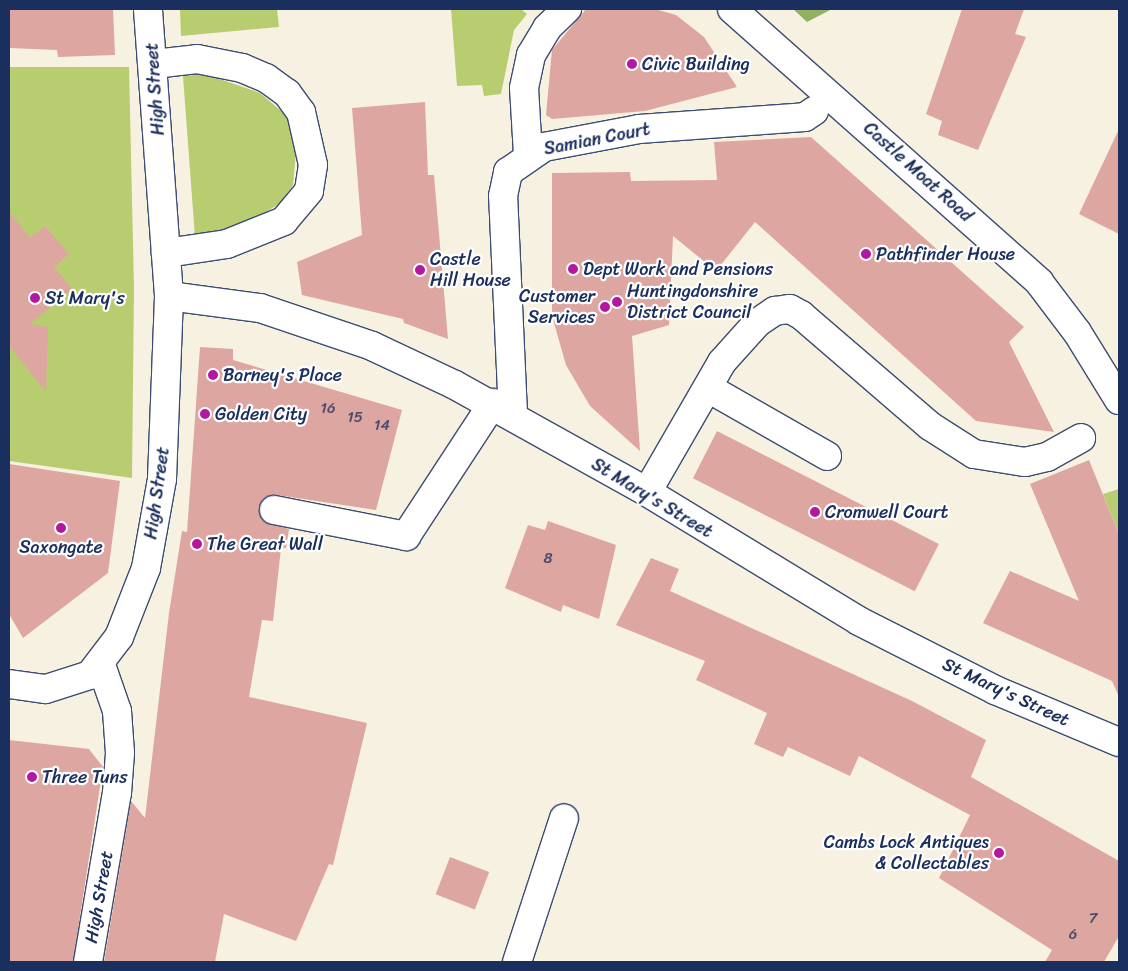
<!DOCTYPE html>
<style>
body{margin:0}
#map{position:relative;width:1128px;height:971px;overflow:hidden;background:#f7f1e2;font-family:Sriracha,sans-serif}
div>[style]{position:absolute}
[style*='--x']{left:calc(var(--x)*1px);top:calc(var(--y)*1px);width:calc(var(--w)*1px);rotate:calc(var(--a)*1deg)}
.green>*{inset:0;background:#b8cc70}
.forest>*{inset:0;background:#92b062}
.building>*{inset:0;background:#dea6a0;transform-origin:0 0}
.roads{filter:drop-shadow(1px 0 #3c4c72) drop-shadow(-1px 0 #3c4c72) drop-shadow(0 1px #3c4c72) drop-shadow(0 -1px #3c4c72)}
.minor>*{height:28px;margin:-14px;padding:0 14px;transform-origin:14px;border-radius:14px;background:#fff}
.major>*{height:28px;margin:-14px;padding:0 14px;transform-origin:14px;border-radius:14px;background:#fff}
.dots>*{width:14px;height:14px;translate:-50% -50%;box-sizing:border-box;border:2px solid #fff;border-radius:50%}
span{translate:-50% -50%;white-space:nowrap;text-align:center;line-height:1.15;-webkit-text-stroke:4.5px #fff;paint-order:stroke}
.number-label{font-size:15px;color:#4c4d6e}
.number-label span{-webkit-text-stroke-width:0}
.poi-label{font-size:18px;color:#1b2f5e}
.left{translate:0 -50%;text-align:left}
.right{translate:-100% -50%;text-align:right}
.street-label{font-size:18px;color:#1b2f5e}
.frame{position:absolute;inset:0;border:10px solid #1b2f5e;pointer-events:none}
</style>
<div id="map">
<div class="green">
<div style="clip-path:polygon(180px 9px,277px 9px,279px 27px,181px 36px)"></div>
<div style="clip-path:polygon(451px 9px,521px 9px,527px 14px,514px 30px,501px 94px,484px 96px,482px 85px,457px 86px)"></div>
<div style="clip-path:polygon(9px 67px,129px 67px,134px 288px,132px 478px,9px 461px)"></div>
<div style="clip-path:polygon(205px 74px,260px 93px,287px 116px,297px 141px,293px 185px,279px 204px,230px 234px,195px 237px,183px 76px)"></div>
<div style="clip-path:polygon(1119px 489px,1119px 534px,1103px 494px)"></div>
</div>
<div class="forest">
<div style="clip-path:polygon(793px 9px,832px 9px,807px 22px)"></div>
</div>
<div class="building">
<div style="clip-path:polygon(9px 9px,113px 9px,115px 55px,58px 57px,57px 50px,9px 48px)"></div>
<div style="clip-path:polygon(586px 9px,655px 9px,676px 15px,704px 37px,737px 87px,645px 111px,552px 119px,546px 115px,552px 50px)"></div>
<div style="clip-path:polygon(962px 9px,1024px 9px,1015px 34px,1026px 37px,978px 150px,938px 135px,942px 121px,926px 114px)"></div>
<div style="clip-path:polygon(425px 102px,428px 175px,434px 175px,448px 339px,404px 323px,403px 319px,302px 295px,297px 262px,362px 235px,352px 108px)"></div>
<div style="clip-path:polygon(1119px 129px,1119px 234px,1079px 214px)"></div>
<div style="clip-path:polygon(811px 137px,1024px 327px,1009px 342px,1054px 432px,976px 421px,755px 222px,716px 271px,673px 236px,669px 325px,632px 336px,640px 451px,590px 406px,566px 365px,552px 316px,552px 173px,630px 172px,631px 181px,717px 180px,714px 142px)"></div>
<div style="clip-path:polygon(9px 212px,30px 238px,45px 226px,69px 254px,54px 267px,72px 289px,30px 324px,48px 327px,46px 392px,9px 346px)"></div>
<div style="clip-path:polygon(200px 347px,233px 349px,233px 360px,402px 410px,376px 510px,277px 495px,263px 499px,259px 507px,264px 522px,289px 529px,286px 548px,281px 548px,273px 621px,262px 620px,249px 697px,367px 723px,333px 865px,329px 864px,296px 941px,224px 914px,215px 962px,104px 962px,131px 801px,145px 818px,169px 613px,182px 531px,187px 532px)"></div>
<div style="left:717px;top:431px;width:249px;height:53px;rotate:27deg"></div>
<div style="clip-path:polygon(1089px 460px,1119px 534px,1119px 697px,1112px 681px,983px 623px,1010px 571px,1079px 601px,1030px 484px)"></div>
<div style="clip-path:polygon(9px 464px,120px 481px,108px 573px,23px 638px,9px 614px)"></div>
<div style="clip-path:polygon(548px 521px,616px 545px,599px 619px,563px 605px,561px 612px,505px 588px,528px 525px,545px 530px)"></div>
<div style="clip-path:polygon(651px 558px,679px 569px,670px 591px,912px 701px,986px 740px,971px 777px,1119px 861px,1119px 936px,1104px 962px,1045px 962px,1052px 950px,939px 878px,970px 815px,859px 756px,850px 776px,788px 747px,783px 757px,754px 744px,767px 713px,696px 680px,705px 661px,616px 625px)"></div>
<div style="clip-path:polygon(9px 740px,89px 749px,103px 767px,73px 962px,9px 962px)"></div>
<div style="left:450px;top:857px;width:42px;height:40px;rotate:21deg"></div>
</div>
<div class="roads">
<div class="minor">
<div style="--x:154;--y:64;--w:43;--a:-6.6"></div>
<div style="--x:197;--y:59;--w:46;--a:11.3"></div>
<div style="--x:242;--y:68;--w:26;--a:23"></div>
<div style="--x:266;--y:78;--w:26;--a:36"></div>
<div style="--x:287;--y:93;--w:24;--a:54"></div>
<div style="--x:301;--y:112;--w:54;--a:77.2"></div>
<div style="--x:313;--y:165;--w:26;--a:99"></div>
<div style="--x:309;--y:191;--w:39;--a:130"></div>
<div style="--x:284;--y:221;--w:61;--a:158"></div>
<div style="--x:227;--y:244;--w:62;--a:171.6"></div>
<div style="--x:528;--y:155;--w:67;--a:-93.4"></div>
<div style="--x:524;--y:88;--w:34;--a:-78"></div>
<div style="--x:531;--y:55;--w:31;--a:-59"></div>
<div style="--x:547;--y:28;--w:28;--a:-44"></div>
<div style="--x:169;--y:296;--w:92;--a:7.5"></div>
<div style="--x:260;--y:308;--w:118;--a:18.7"></div>
<div style="--x:372;--y:346;--w:92;--a:25.2"></div>
<div style="--x:455;--y:385;--w:220;--a:29.1"></div>
<div style="--x:647;--y:492;--w:248;--a:31.3"></div>
<div style="--x:859;--y:621;--w:153;--a:26.9"></div>
<div style="--x:995;--y:690;--w:134;--a:22.8"></div>
<div style="--x:708;--y:388;--w:137;--a:29.7"></div>
<div style="--x:513;--y:414;--w:218;--a:-92.6"></div>
<div style="--x:503;--y:196;--w:25;--a:-78"></div>
<div style="--x:508;--y:172;--w:44;--a:-34.8"></div>
<div style="--x:544;--y:147;--w:97;--a:-10.7"></div>
<div style="--x:639;--y:129;--w:166;--a:-4.1"></div>
<div style="--x:805;--y:117;--w:11;--a:-34"></div>
<div style="--x:647;--y:492;--w:150;--a:-60"></div>
<div style="--x:722;--y:362;--w:52;--a:-48.1"></div>
<div style="--x:757;--y:323;--w:22;--a:-34"></div>
<div style="--x:775;--y:311;--w:15;--a:-8"></div>
<div style="--x:790;--y:309;--w:13;--a:29"></div>
<div style="--x:801;--y:315;--w:170;--a:40.7"></div>
<div style="--x:930;--y:426;--w:52;--a:32.5"></div>
<div style="--x:974;--y:454;--w:52;--a:8.9"></div>
<div style="--x:1025;--y:462;--w:23;--a:-13"></div>
<div style="--x:1047;--y:457;--w:39;--a:-29"></div>
<div style="--x:274;--y:510;--w:135;--a:11.1"></div>
<div style="--x:406;--y:536;--w:159;--a:-56.8"></div>
<div style="--x:9;--y:684;--w:37;--a:8"></div>
<div style="--x:46;--y:689;--w:46;--a:-17.7"></div>
<div style="--x:90;--y:675;--w:48;--a:-52.7"></div>
<div style="--x:119;--y:637;--w:74;--a:-68.6"></div>
<div style="--x:146;--y:568;--w:90;--a:-79.8"></div>
<div style="--x:162;--y:479;--w:183;--a:-87.8"></div>
<div style="--x:169;--y:296;--w:288;--a:-94.2"></div>
<div style="--x:88;--y:962;--w:171;--a:-80.3"></div>
<div style="--x:117;--y:793;--w:40;--a:-85.7"></div>
<div style="--x:120;--y:753;--w:42;--a:-94.1"></div>
<div style="--x:117;--y:711;--w:49;--a:-109.2"></div>
<div style="--x:517;--y:962;--w:151;--a:-71.9"></div>
</div>
<div class="major">
<div style="--x:732;--y:9;--w:411;--a:41.6"></div>
<div style="--x:1039;--y:282;--w:63;--a:52.8"></div>
<div style="--x:1077;--y:332;--w:80;--a:58.3"></div>
</div>
</div>
<div class="dots">
<div style="left:632px;top:64px;background:#b5179e"></div>
<div style="left:866px;top:254px;background:#b5179e"></div>
<div style="left:573px;top:269px;background:#b5179e"></div>
<div style="left:420px;top:270px;background:#b5179e"></div>
<div style="left:35px;top:298px;background:#b5179e"></div>
<div style="left:617px;top:302px;background:#b5179e"></div>
<div style="left:605px;top:307px;background:#b5179e"></div>
<div style="left:213px;top:375px;background:#b5179e"></div>
<div style="left:205px;top:414px;background:#b5179e"></div>
<div style="left:815px;top:512px;background:#b5179e"></div>
<div style="left:61px;top:528px;background:#b5179e"></div>
<div style="left:197px;top:544px;background:#b5179e"></div>
<div style="left:32px;top:777px;background:#b5179e"></div>
<div style="left:999px;top:853px;background:#b5179e"></div>
</div>
<div class="number-label">
<span style="left:328px;top:409px">16</span>
<span style="left:355px;top:418px">15</span>
<span style="left:382px;top:426px">14</span>
<span style="left:548px;top:559px">8</span>
<span style="left:1093px;top:919px">7</span>
<span style="left:1073px;top:935px">6</span>
</div>
<div class="poi-label">
<span class="left" style="left:642px;top:64px">Civic Building</span>
<span class="left" style="left:876px;top:254px">Pathfinder House</span>
<span class="left" style="left:430px;top:270px">Castle<br>Hill House</span>
<span class="left" style="left:583px;top:269px">Dept Work and Pensions</span>
<span class="left" style="left:627px;top:302px">Huntingdonshire<br>District Council</span>
<span class="right" style="left:595px;top:307px">Customer<br>Services</span>
<span class="left" style="left:45px;top:298px">St Mary's</span>
<span class="left" style="left:223px;top:375px">Barney's Place</span>
<span class="left" style="left:215px;top:414px">Golden City</span>
<span class="left" style="left:825px;top:512px">Cromwell Court</span>
<span class="left" style="left:207px;top:544px">The Great Wall</span>
<span style="left:61px;top:547px">Saxongate</span>
<span class="left" style="left:42px;top:777px">Three Tuns</span>
<span class="right" style="left:989px;top:853px">Cambs Lock Antiques<br>&amp; Collectables</span>
</div>
<div class="street-label">
<span style="left:155px;top:89px;rotate:-94deg">High Street</span>
<span style="left:597px;top:139px;rotate:-11deg">Samian Court</span>
<span style="left:918px;top:172px;rotate:42deg">Castle Moat Road</span>
<span style="left:157px;top:493px;rotate:-82deg">High Street</span>
<span style="left:652px;top:498px;rotate:31deg">St Mary's Street</span>
<span style="left:1006px;top:692px;rotate:25deg">St Mary's Street</span>
<span style="left:99px;top:897px;rotate:-80deg">High Street</span>
</div>
<div class="frame"></div>
</div>
